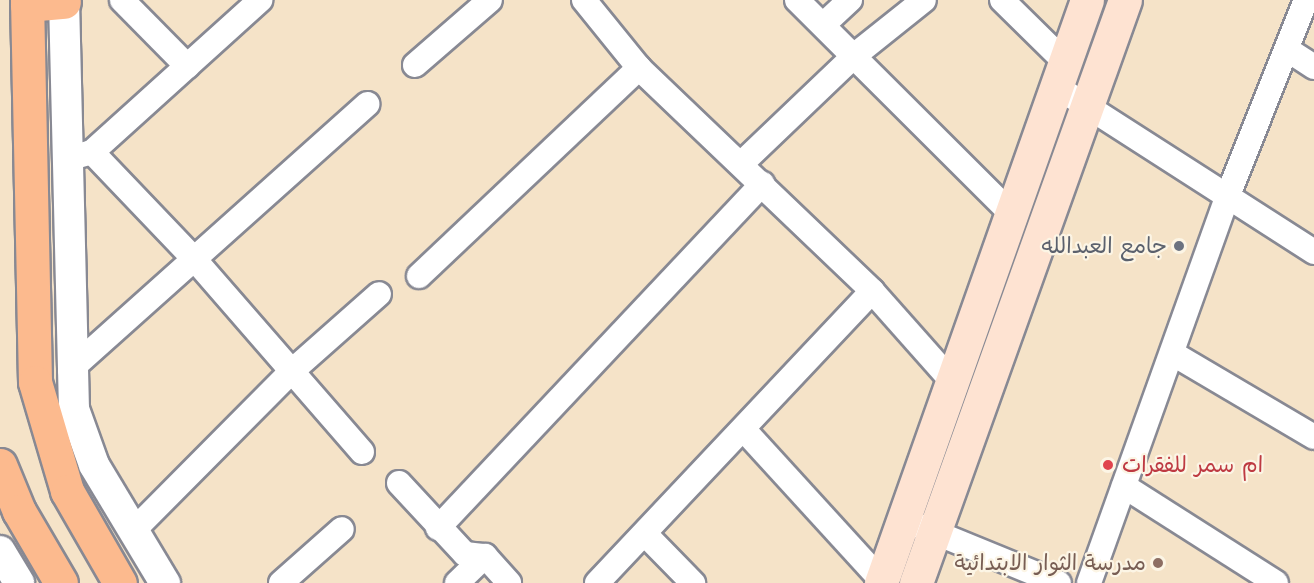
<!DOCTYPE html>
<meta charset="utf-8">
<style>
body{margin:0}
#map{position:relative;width:1314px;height:583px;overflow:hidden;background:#f5e3c8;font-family:"Shantell Sans","Playpen Sans Arabic",sans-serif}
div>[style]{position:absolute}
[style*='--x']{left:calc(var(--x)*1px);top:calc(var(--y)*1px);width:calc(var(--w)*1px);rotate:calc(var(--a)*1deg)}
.roads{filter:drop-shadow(2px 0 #888993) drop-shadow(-2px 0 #888993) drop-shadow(0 2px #888993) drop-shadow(0 -2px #888993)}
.minor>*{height:24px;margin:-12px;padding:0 12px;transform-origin:12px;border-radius:12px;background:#fff}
.tertiary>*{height:30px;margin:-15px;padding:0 15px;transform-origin:15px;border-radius:15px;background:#fff}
.secondary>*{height:33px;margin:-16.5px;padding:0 16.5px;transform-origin:16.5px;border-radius:16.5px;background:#fee3d2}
.primary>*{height:33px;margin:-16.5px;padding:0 16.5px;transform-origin:16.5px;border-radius:16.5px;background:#fcba8e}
.dots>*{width:16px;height:16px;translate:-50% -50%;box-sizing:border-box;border:3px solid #fcf5e5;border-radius:50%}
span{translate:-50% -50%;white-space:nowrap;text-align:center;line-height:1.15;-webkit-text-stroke:4.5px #fcf5e5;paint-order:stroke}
.worship-label{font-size:22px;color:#5b616d}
.right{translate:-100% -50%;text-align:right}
.health-label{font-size:22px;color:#be3a42}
.left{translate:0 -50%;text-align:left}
.education-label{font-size:22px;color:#785e54}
</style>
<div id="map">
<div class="roads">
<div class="minor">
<div style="--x:122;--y:0;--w:93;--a:45.4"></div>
<div style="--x:584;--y:0;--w:87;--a:51"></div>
<div style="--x:639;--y:68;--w:323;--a:43.7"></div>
<div style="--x:872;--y:291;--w:120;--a:48.4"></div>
<div style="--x:797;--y:0;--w:301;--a:44.9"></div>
<div style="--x:1002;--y:0;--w:87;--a:44.5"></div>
<div style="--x:823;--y:25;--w:37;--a:-43"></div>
<div style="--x:1288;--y:50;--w:31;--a:33"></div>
<div style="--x:415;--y:65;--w:99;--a:-40.9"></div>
<div style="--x:1054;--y:85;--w:309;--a:32.7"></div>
<div style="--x:92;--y:152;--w:151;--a:46.3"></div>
<div style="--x:196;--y:261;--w:253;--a:49"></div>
<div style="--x:78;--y:156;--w:15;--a:-16"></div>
<div style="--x:92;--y:152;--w:227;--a:-42.1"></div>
<div style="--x:741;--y:164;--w:158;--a:-43.7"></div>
<div style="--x:855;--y:55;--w:88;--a:-38.6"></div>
<div style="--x:419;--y:276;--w:303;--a:-43.4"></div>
<div style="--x:1175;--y:355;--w:161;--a:30.5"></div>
<div style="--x:70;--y:370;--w:399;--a:-41.8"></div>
<div style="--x:745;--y:431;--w:203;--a:47.6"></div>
<div style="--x:399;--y:483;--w:97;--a:47.1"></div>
<div style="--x:465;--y:554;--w:20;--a:6"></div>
<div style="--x:485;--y:556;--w:36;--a:48"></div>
<div style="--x:1124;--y:486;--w:180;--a:32.5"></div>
<div style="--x:919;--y:526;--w:151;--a:22.2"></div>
<div style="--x:438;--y:528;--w:473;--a:-46.7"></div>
<div style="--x:134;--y:530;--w:224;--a:-45.2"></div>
<div style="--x:292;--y:371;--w:116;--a:-41.5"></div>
<div style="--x:645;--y:534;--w:69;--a:45.6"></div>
<div style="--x:281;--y:583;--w:81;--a:-41.5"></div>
<div style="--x:457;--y:583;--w:39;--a:-44"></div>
<div style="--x:597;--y:583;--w:401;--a:-46.7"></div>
<div style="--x:1089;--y:583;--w:412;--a:-70.3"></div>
<div style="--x:1228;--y:195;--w:210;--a:-68.2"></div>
</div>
<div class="tertiary">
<div style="--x:64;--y:0;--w:409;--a:88.6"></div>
<div style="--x:74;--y:409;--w:59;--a:70.3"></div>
<div style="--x:94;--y:465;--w:138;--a:59"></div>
<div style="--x:0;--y:551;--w:37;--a:59"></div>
</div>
<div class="secondary">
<div style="--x:881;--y:583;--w:618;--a:-70.54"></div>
<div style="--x:916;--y:583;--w:619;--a:-70.28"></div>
</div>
<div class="primary">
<div style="--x:27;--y:0;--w:382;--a:88.8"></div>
<div style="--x:35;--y:382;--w:114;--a:73.6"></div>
<div style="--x:67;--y:491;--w:106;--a:60.1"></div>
<div style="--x:27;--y:5;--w:37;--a:-5"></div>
<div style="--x:0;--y:465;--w:50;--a:67.6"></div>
<div style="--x:19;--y:511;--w:83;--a:59.7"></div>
</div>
</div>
<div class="dots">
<div style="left:1179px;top:246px;background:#6b7280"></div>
<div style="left:1108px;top:465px;background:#e0444e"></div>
<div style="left:1158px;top:563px;background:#8d6e63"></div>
</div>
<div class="worship-label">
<span class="right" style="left:1167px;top:246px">جامع العبدالله</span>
</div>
<div class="health-label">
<span class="left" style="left:1122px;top:465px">ام سمر للفقرات</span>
</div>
<div class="education-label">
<span class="right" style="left:1146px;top:563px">مدرسة الثوار الابتدائية</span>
</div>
</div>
